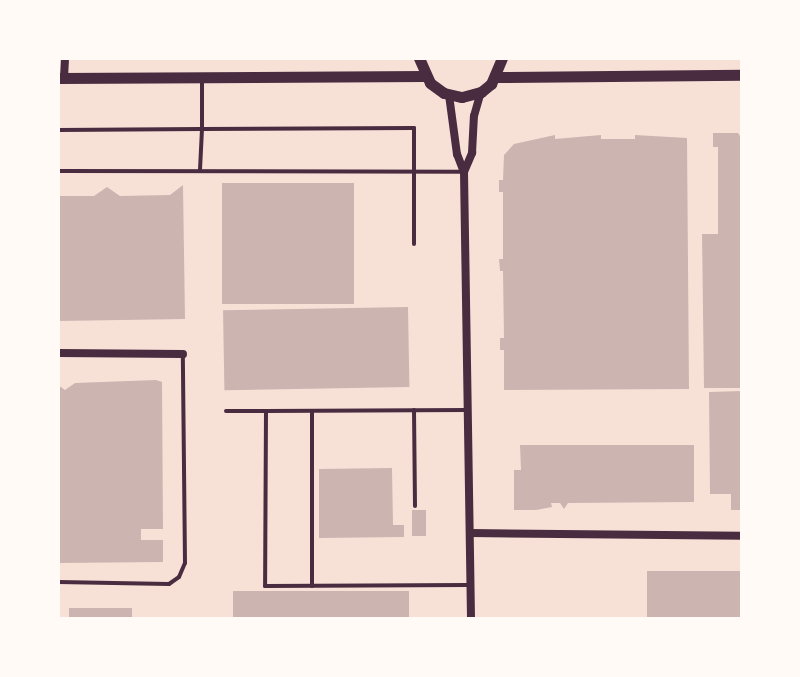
<!DOCTYPE html>
<style>
body{margin:0}
#map{position:relative;width:800px;height:677px;overflow:hidden;background:#f7e1d7;font-family:"Varela Round",sans-serif}
div>[style]{position:absolute}
[style*='--x']{left:calc(var(--x)*1px);top:calc(var(--y)*1px);width:calc(var(--w)*1px);rotate:calc(var(--a)*1deg)}
.building>*{inset:0;background:#ccb4b1;transform-origin:0 0}
.service>*{height:4px;margin:-2px;padding:0 2px;transform-origin:2px;border-radius:2px;background:#4a2c40}
.minor>*{height:8px;margin:-4px;padding:0 4px;transform-origin:4px;border-radius:4px;background:#4a2c40}
.secondary>*{height:11px;margin:-5.5px;padding:0 5.5px;transform-origin:5.5px;border-radius:5.5px;background:#4a2c40}
span{translate:-50% -50%;white-space:nowrap;text-align:center;line-height:1.15;-webkit-text-stroke:6px #fffaf5;paint-order:stroke}
.frame{position:absolute;inset:0;border:60px solid #fffaf5;pointer-events:none}
</style>
<div id="map">
<div class="building">
<div style="clip-path:polygon(713px 133px,738px 133px,742px 139px,742px 388px,704px 388px,702px 234px,718px 234px,718px 147px,713px 147px)"></div>
<div style="clip-path:polygon(555px 135px,555px 139px,601px 135px,601px 139px,635px 139px,635px 135px,687px 138px,689px 389px,504px 390px,504px 350px,500px 350px,500px 338px,504px 338px,503px 271px,500px 271px,499px 259px,503px 259px,503px 192px,499px 192px,499px 180px,503px 180px,504px 155px,514px 144px)"></div>
<div style="left:354px;top:183px;width:121px;height:132px;rotate:90deg"></div>
<div style="clip-path:polygon(183px 185px,185px 319px,58px 321px,58px 196px,94px 196px,107px 187px,120px 196px,170px 195px)"></div>
<div style="left:408px;top:307px;width:80px;height:185px;rotate:89deg"></div>
<div style="clip-path:polygon(156px 380px,162px 382px,163px 529px,141px 529px,141px 540px,163px 540px,163px 562px,58px 563px,58px 385px,65px 390px,75px 383px)"></div>
<div style="clip-path:polygon(742px 391px,742px 510px,731px 510px,731px 494px,710px 494px,709px 392px)"></div>
<div style="clip-path:polygon(520px 445px,694px 445px,694px 502px,568px 503px,564px 509px,560px 503px,551px 503px,552px 507px,536px 510px,514px 510px,514px 470px,521px 470px)"></div>
<div style="clip-path:polygon(392px 468px,393px 525px,404px 525px,404px 537px,319px 538px,319px 469px)"></div>
<div style="left:412px;top:510px;width:14px;height:26px"></div>
<div style="left:742px;top:571px;width:48px;height:95px;rotate:90deg"></div>
<div style="left:409px;top:591px;width:28px;height:176px;rotate:90deg"></div>
<div style="left:69px;top:608px;width:63px;height:11px"></div>
</div>
<div class="service">
<div style="--x:202;--y:80;--w:49;--a:90"></div>
<div style="--x:202;--y:129;--w:212;--a:-0.3"></div>
<div style="--x:414;--y:128;--w:116;--a:90"></div>
<div style="--x:58;--y:130;--w:144;--a:-0.4"></div>
<div style="--x:202;--y:129;--w:41;--a:92.8"></div>
<div style="--x:58;--y:171;--w:406;--a:0.1"></div>
<div style="--x:414;--y:410;--w:96;--a:89.4"></div>
<div style="--x:467;--y:410;--w:201;--a:179.7"></div>
<div style="--x:266;--y:411;--w:175;--a:90.3"></div>
<div style="--x:265;--y:586;--w:203;--a:-0.3"></div>
<div style="--x:226;--y:411;--w:40;--a:0"></div>
<div style="--x:312;--y:411;--w:175;--a:90"></div>
<div style="--x:58;--y:582;--w:111;--a:1"></div>
<div style="--x:169;--y:584;--w:12;--a:-35"></div>
<div style="--x:179;--y:577;--w:15;--a:-67"></div>
<div style="--x:185;--y:563;--w:207;--a:-90.6"></div>
</div>
<div class="minor">
<div style="--x:64;--y:78;--w:20;--a:-87"></div>
<div style="--x:449;--y:95;--w:60;--a:82.3"></div>
<div style="--x:457;--y:154;--w:19;--a:69"></div>
<div style="--x:464;--y:172;--w:447;--a:89.1"></div>
<div style="--x:464;--y:172;--w:21;--a:-67"></div>
<div style="--x:472;--y:153;--w:37;--a:-87"></div>
<div style="--x:474;--y:116;--w:25;--a:-74"></div>
<div style="--x:58;--y:353;--w:125;--a:0.5"></div>
<div style="--x:470;--y:533;--w:272;--a:0.6"></div>
</div>
<div class="secondary">
<div style="--x:419;--y:58;--w:27;--a:66"></div>
<div style="--x:430;--y:83;--w:17;--a:36"></div>
<div style="--x:444;--y:93;--w:18;--a:13"></div>
<div style="--x:462;--y:97;--w:20;--a:-15"></div>
<div style="--x:481;--y:92;--w:13;--a:-39"></div>
<div style="--x:491;--y:84;--w:28;--a:-67"></div>
<div style="--x:496;--y:77;--w:246;--a:-0.5"></div>
<div style="--x:58;--y:78;--w:367;--a:-0.3"></div>
</div>
<div class="frame"></div>
</div>
